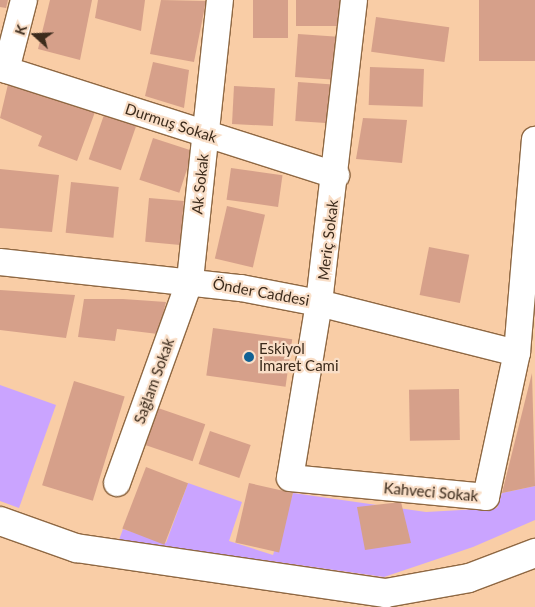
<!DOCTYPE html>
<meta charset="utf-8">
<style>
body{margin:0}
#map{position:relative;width:535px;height:607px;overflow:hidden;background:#f9cda6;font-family:Lato,sans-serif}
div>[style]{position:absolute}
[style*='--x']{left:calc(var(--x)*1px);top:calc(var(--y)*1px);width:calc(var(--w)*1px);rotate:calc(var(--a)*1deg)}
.green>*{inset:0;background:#caa4ff}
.building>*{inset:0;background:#d6a08a;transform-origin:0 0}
.roads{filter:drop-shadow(1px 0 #8f6843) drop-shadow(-1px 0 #8f6843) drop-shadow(0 1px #8f6843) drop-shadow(0 -1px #8f6843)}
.minor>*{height:26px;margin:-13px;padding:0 13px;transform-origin:13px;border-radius:13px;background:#fff}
.tertiary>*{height:28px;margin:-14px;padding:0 14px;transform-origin:14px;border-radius:14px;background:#fff}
.dots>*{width:14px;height:14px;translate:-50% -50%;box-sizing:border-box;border:2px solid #f9dec7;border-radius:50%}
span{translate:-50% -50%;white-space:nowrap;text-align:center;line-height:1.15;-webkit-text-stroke:4.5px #f9dec7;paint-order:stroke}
.street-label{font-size:15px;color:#3c2b1c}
.poi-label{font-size:15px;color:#3c2b1c}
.left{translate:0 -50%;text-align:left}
.north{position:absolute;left:10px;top:10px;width:50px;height:50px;-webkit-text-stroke:4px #f9dec7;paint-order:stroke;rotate:290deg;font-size:14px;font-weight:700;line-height:20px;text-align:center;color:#3c2b1c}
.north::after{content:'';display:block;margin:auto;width:18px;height:22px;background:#3c2b1c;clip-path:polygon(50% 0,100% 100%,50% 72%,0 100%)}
</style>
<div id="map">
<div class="green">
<div style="clip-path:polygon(0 385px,56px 405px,19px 508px,0 501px)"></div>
<div style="clip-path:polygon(188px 483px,242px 502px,229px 541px,273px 555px,293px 493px,426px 512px,497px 508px,502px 493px,535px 486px,535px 520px,473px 547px,384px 577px,119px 540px,123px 529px,166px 543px)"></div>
</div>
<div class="building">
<div style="clip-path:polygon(0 0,8px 0,6px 8px,0 7px)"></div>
<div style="clip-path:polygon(50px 0,92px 0,80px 60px,38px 49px)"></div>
<div style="clip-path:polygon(98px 0,145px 0,141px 31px,95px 18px)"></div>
<div style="clip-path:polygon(161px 0,206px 1px,194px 62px,150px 54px)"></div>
<div style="left:253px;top:0;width:35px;height:38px"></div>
<div style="left:296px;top:0;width:45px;height:26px"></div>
<div style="left:479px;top:0;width:56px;height:61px"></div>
<div style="left:376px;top:17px;width:74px;height:35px;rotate:8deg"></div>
<div style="left:298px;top:34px;width:40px;height:43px;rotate:4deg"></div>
<div style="clip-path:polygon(153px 62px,189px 70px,184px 108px,145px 96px)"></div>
<div style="left:370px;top:67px;width:54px;height:38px;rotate:2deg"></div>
<div style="clip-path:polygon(9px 80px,95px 112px,77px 161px,38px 146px,42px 136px,0 118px)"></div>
<div style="left:298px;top:82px;width:42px;height:39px;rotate:4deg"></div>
<div style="left:234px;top:86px;width:41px;height:38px;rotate:3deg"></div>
<div style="left:105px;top:112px;width:34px;height:50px;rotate:19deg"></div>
<div style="clip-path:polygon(363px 118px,407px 120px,402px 163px,356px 159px)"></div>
<div style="left:153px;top:138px;width:42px;height:44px;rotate:18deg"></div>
<div style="left:231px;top:168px;width:52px;height:32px;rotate:8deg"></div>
<div style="clip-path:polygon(0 169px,59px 175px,52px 232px,0 228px)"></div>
<div style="left:71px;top:182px;width:48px;height:51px;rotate:6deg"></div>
<div style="left:149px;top:198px;width:35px;height:44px;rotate:5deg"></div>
<div style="left:227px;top:206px;width:39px;height:54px;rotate:13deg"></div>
<div style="left:429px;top:247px;width:41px;height:49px;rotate:11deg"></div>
<div style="clip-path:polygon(0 290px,75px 295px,66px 338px,0 330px)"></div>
<div style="clip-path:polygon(84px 299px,123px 299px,166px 302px,158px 334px,117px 329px,115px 341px,78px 337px)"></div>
<div style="left:213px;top:328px;width:80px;height:48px;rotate:8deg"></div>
<div style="clip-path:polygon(532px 373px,535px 486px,502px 493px)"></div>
<div style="left:74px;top:381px;width:53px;height:109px;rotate:17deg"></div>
<div style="left:459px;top:389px;width:51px;height:50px;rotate:89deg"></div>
<div style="left:158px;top:408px;width:50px;height:39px;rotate:19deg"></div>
<div style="left:210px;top:431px;width:43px;height:35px;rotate:19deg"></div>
<div style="left:146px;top:467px;width:45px;height:66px;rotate:21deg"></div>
<div style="left:249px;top:483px;width:45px;height:61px;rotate:13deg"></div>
<div style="clip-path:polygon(401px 502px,411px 543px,365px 550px,357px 507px)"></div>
</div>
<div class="roads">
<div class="minor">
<div style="--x:354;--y:0;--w:305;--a:96.6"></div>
<div style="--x:319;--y:303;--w:177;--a:99.4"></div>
<div style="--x:290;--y:478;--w:197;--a:5.5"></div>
<div style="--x:486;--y:497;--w:147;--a:-77.9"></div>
<div style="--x:517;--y:353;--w:214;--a:-85.2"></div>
<div style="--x:0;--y:68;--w:353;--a:17.7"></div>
<div style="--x:6;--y:70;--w:72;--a:-75.6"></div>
<div style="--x:0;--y:262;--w:242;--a:6.2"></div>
<div style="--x:241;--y:288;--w:79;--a:10.9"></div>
<div style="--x:319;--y:303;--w:204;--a:14.2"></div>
<div style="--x:117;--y:483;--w:216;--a:-70.2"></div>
<div style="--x:190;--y:280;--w:282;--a:-83.9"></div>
</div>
<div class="tertiary">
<div style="--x:0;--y:521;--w:81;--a:19.6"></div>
<div style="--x:76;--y:548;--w:313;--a:8.3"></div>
<div style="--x:386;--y:593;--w:84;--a:-10.2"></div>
<div style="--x:469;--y:578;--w:71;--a:-20.7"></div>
</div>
</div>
<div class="dots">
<div style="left:249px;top:357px;background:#106194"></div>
</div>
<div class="street-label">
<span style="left:171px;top:123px;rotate:18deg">Durmuş Sokak</span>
<span style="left:200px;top:184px;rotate:-84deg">Ak Sokak</span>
<span style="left:328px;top:240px;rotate:-83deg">Meriç Sokak</span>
<span style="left:261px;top:292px;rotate:10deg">Önder Caddesi</span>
<span style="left:154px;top:381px;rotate:-70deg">Sağlam Sokak</span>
<span style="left:431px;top:492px;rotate:5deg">Kahveci Sokak</span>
</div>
<div class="poi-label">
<span class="left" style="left:259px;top:357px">Eskiyol<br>İmaret Cami</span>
</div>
<div class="north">K</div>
</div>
